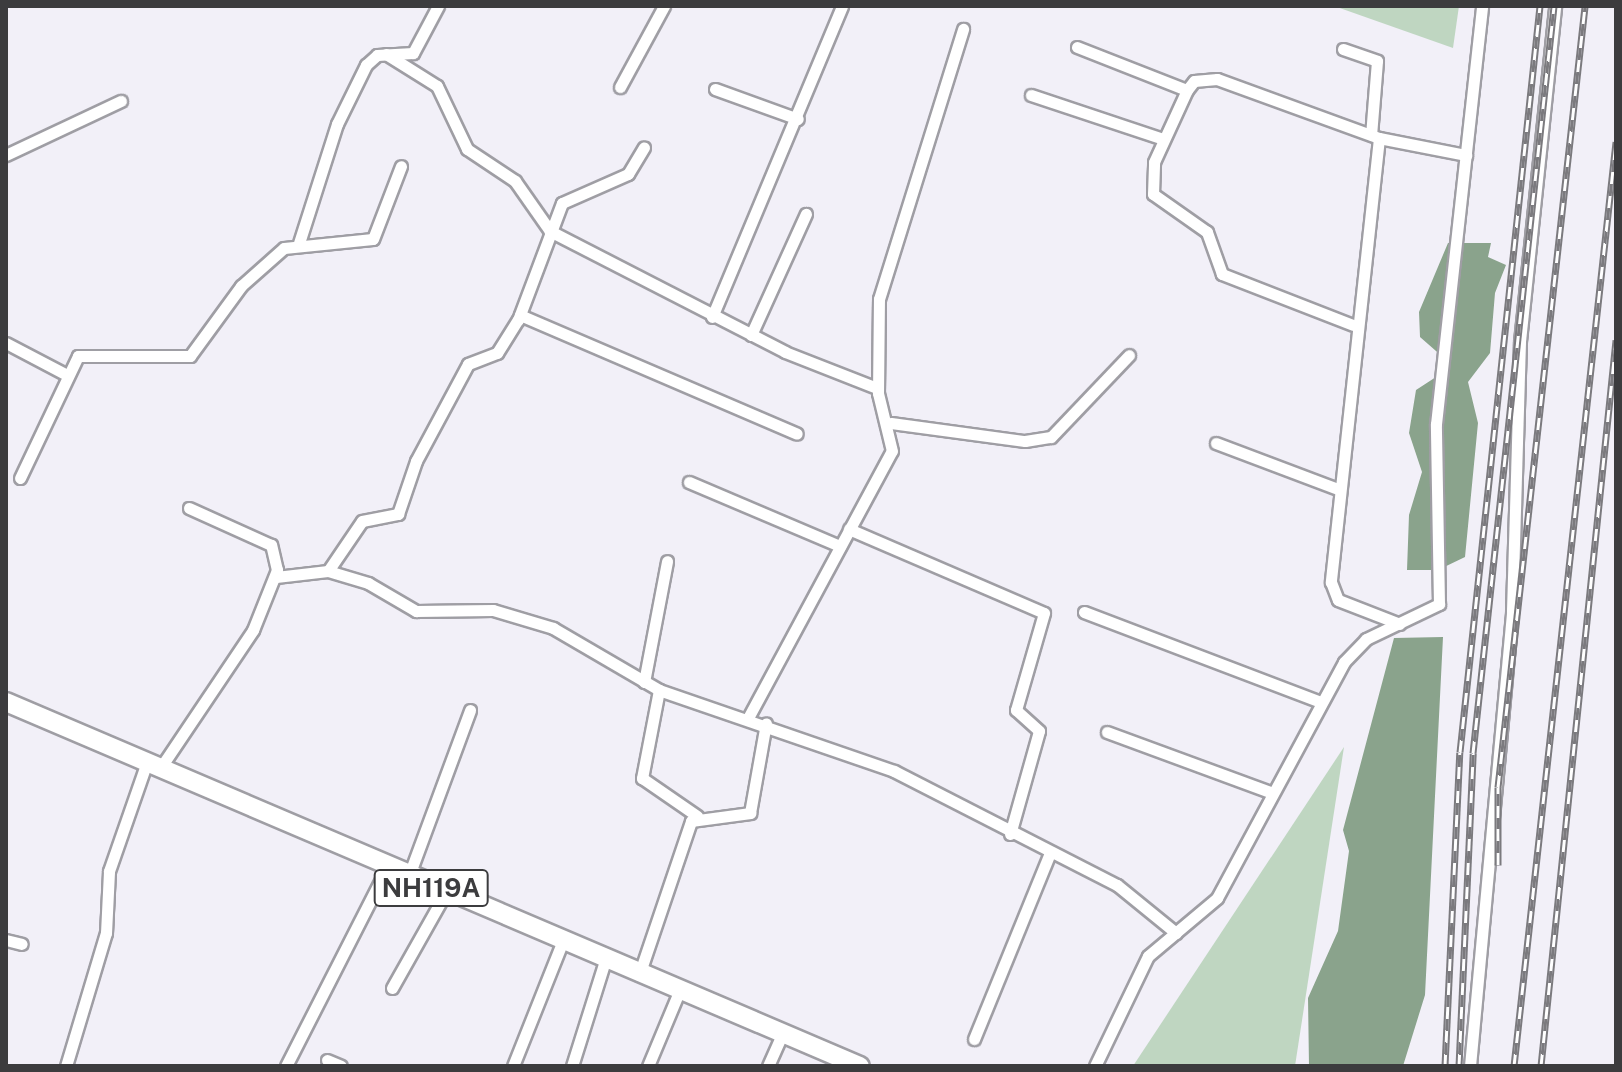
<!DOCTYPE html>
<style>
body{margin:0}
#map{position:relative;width:1622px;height:1072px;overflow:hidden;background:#f2f0f8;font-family:"Public Sans",sans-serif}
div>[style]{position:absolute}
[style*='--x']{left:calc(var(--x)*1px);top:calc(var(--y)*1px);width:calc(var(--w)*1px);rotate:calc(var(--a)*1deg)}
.green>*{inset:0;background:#bfd6c1}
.water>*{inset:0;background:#8aa38c}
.roads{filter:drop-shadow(2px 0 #9f9ea4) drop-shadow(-2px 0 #9f9ea4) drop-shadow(0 2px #9f9ea4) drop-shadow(0 -2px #9f9ea4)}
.minor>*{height:11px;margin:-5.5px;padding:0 5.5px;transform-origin:5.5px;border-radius:5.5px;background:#fff}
.trunk>*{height:18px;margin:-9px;padding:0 9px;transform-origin:9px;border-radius:9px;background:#fff}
.rail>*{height:7px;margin-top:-3.5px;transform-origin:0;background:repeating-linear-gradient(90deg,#fff 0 12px,#7b7a7e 0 24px);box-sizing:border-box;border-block:2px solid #7b7a7e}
span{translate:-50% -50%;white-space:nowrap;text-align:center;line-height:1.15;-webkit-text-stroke:6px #fff;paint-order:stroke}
.shield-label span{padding:2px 6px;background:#fff;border:2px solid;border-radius:6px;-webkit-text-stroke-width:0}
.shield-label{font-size:26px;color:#3c3c3e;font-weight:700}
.frame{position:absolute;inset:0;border:8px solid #3c3c3e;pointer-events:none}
</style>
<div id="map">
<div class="green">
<div style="clip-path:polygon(1334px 6px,1459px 6px,1453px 48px)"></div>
<div style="clip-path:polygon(1344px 747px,1295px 1066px,1133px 1066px)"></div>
</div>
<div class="water">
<div style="clip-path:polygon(1448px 243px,1491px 243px,1488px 257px,1506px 265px,1495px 293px,1490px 353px,1468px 382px,1478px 423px,1465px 557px,1438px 570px,1407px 570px,1409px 515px,1422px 472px,1409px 433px,1416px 390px,1436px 377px,1444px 358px,1420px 337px,1419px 312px)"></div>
<div style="clip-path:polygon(1443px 637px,1425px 995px,1403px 1066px,1309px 1066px,1308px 998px,1338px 931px,1349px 851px,1343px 830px,1394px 638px)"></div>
</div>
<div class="roads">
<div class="minor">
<div style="--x:1077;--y:47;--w:118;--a:21.4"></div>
<div style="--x:1343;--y:49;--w:36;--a:19"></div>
<div style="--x:1377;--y:61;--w:74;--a:94.6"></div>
<div style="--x:386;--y:54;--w:60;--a:32.1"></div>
<div style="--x:437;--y:86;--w:70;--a:64.5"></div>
<div style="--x:467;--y:149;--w:58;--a:33.7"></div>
<div style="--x:515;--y:181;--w:61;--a:55"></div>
<div style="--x:550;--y:231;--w:264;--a:27.2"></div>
<div style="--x:785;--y:352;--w:99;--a:21.4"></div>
<div style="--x:620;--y:87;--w:92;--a:-61.5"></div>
<div style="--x:715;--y:89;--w:88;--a:19.9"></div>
<div style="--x:1031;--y:95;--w:139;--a:18.4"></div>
<div style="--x:1379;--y:138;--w:447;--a:96.2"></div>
<div style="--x:1331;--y:582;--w:19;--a:69"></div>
<div style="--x:1338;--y:600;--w:66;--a:21.2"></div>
<div style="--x:6;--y:155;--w:127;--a:-25.2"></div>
<div style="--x:299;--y:243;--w:125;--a:-72.3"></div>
<div style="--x:337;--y:124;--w:66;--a:-63.8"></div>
<div style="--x:366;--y:65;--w:15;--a:-42"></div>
<div style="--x:377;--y:55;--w:36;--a:-3"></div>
<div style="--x:413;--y:53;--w:53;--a:-62"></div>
<div style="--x:520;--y:315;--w:301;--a:23.2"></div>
<div style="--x:712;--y:317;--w:337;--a:-67.3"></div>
<div style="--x:1353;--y:325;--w:141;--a:-158.7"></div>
<div style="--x:1222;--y:274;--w:45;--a:-109.7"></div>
<div style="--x:1207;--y:232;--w:66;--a:-144.9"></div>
<div style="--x:1153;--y:194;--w:32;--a:-88"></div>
<div style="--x:1154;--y:162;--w:79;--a:-65.4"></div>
<div style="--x:1187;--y:90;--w:11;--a:-52"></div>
<div style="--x:1194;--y:81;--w:23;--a:-5"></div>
<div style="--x:1217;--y:79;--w:172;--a:20"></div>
<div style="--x:1379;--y:138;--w:89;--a:11.1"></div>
<div style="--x:751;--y:335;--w:133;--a:-65.6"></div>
<div style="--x:6;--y:343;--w:67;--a:27.7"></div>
<div style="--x:891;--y:423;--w:135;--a:7.7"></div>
<div style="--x:1025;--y:441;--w:26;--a:-9"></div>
<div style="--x:1051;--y:437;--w:113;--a:-46.4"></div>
<div style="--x:1216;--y:443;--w:130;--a:20.7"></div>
<div style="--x:20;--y:478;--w:135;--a:-64.6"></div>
<div style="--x:78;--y:356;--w:112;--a:0"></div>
<div style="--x:190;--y:356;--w:87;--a:-53.9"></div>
<div style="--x:241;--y:286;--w:57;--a:-41.5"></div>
<div style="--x:284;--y:248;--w:89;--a:-5.8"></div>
<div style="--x:373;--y:239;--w:78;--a:-69"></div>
<div style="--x:689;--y:482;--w:164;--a:23"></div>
<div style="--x:849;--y:529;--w:212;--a:23.3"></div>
<div style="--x:1044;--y:613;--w:101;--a:106.1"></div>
<div style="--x:1016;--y:710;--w:31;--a:42"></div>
<div style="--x:1039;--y:731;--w:107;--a:105.7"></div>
<div style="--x:328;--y:571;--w:60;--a:-55.8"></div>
<div style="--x:362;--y:521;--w:37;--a:-11"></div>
<div style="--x:398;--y:514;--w:56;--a:-71.2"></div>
<div style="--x:416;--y:461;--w:110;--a:-61.8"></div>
<div style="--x:468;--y:364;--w:31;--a:-21"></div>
<div style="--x:497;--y:353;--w:39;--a:-58"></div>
<div style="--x:518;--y:320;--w:125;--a:-69.4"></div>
<div style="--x:562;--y:203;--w:72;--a:-23.7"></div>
<div style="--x:628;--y:174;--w:31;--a:-59"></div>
<div style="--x:276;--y:577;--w:52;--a:-6.6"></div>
<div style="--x:328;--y:571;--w:42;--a:16.7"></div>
<div style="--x:368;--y:583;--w:56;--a:30.3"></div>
<div style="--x:416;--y:611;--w:77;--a:-0.7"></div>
<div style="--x:493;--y:610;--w:63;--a:16.7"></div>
<div style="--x:553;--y:628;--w:123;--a:30.3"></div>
<div style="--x:659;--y:690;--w:249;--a:19"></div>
<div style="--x:894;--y:771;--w:250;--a:27.1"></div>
<div style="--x:1117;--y:885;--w:76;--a:39.1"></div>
<div style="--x:1084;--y:612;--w:250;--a:20.8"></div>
<div style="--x:644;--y:682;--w:123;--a:-79.2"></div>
<div style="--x:659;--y:690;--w:90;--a:100.9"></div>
<div style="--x:642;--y:778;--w:67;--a:34.6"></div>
<div style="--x:748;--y:718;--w:303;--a:-61.7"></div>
<div style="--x:892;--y:451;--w:60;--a:-103.6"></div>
<div style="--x:878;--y:393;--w:94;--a:-89.4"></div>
<div style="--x:879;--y:299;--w:283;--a:-72.7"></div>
<div style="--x:1107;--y:732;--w:174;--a:20.2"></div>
<div style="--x:159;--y:770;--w:169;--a:-56.1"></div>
<div style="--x:253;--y:630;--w:65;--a:-68.2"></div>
<div style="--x:277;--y:570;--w:26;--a:-103"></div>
<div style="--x:271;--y:545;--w:90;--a:-155.7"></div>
<div style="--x:408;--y:878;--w:179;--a:-69.7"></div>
<div style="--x:6;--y:940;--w:16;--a:14"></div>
<div style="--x:639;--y:975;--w:163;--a:-71.3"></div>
<div style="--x:691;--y:821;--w:60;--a:-7.7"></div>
<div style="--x:750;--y:813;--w:91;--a:-79.9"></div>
<div style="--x:392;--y:988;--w:108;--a:-60.6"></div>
<div style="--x:974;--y:1039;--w:201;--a:-67.8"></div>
<div style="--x:327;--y:1060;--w:15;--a:23"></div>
<div style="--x:66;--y:1066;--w:139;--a:-73.3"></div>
<div style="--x:106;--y:933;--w:62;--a:-87.2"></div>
<div style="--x:109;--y:871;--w:112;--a:-70.8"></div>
<div style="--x:286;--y:1066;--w:220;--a:-63"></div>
<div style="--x:513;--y:1066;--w:132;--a:-68.3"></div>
<div style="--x:572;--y:1066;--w:110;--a:-72.6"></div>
<div style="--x:648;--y:1066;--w:80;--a:-67.3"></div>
<div style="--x:768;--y:1066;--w:35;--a:-66"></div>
<div style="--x:1095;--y:1066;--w:122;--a:-64.3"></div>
<div style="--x:1148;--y:956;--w:90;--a:-40"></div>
<div style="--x:1217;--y:898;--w:268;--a:-61.7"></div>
<div style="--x:1344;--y:662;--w:32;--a:-46"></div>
<div style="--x:1366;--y:639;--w:81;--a:-25.6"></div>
<div style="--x:1439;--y:604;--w:180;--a:-91"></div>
<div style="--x:1436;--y:424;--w:421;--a:-83.7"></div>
<div style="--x:1470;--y:1066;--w:457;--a:-84.7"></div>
<div style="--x:1512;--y:611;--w:270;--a:-88.3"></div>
<div style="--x:1520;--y:341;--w:337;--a:-84"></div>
</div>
<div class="trunk">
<div style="--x:6;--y:702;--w:928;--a:23.09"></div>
</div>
</div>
<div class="rail">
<div style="--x:1498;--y:865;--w:78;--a:-90"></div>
<div style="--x:1498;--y:787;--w:786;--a:-83.64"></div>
<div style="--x:1445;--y:1066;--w:314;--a:-87.3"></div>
<div style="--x:1460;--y:752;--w:750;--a:-83.88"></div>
<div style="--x:1459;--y:1066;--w:313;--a:-87.4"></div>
<div style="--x:1473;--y:753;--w:751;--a:-83.81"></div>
<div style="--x:1514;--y:1066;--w:930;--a:-83.7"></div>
<div style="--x:1541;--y:1066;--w:730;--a:-84.1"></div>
</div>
<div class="shield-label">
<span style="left:431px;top:888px">NH119A</span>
</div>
<div class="frame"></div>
</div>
